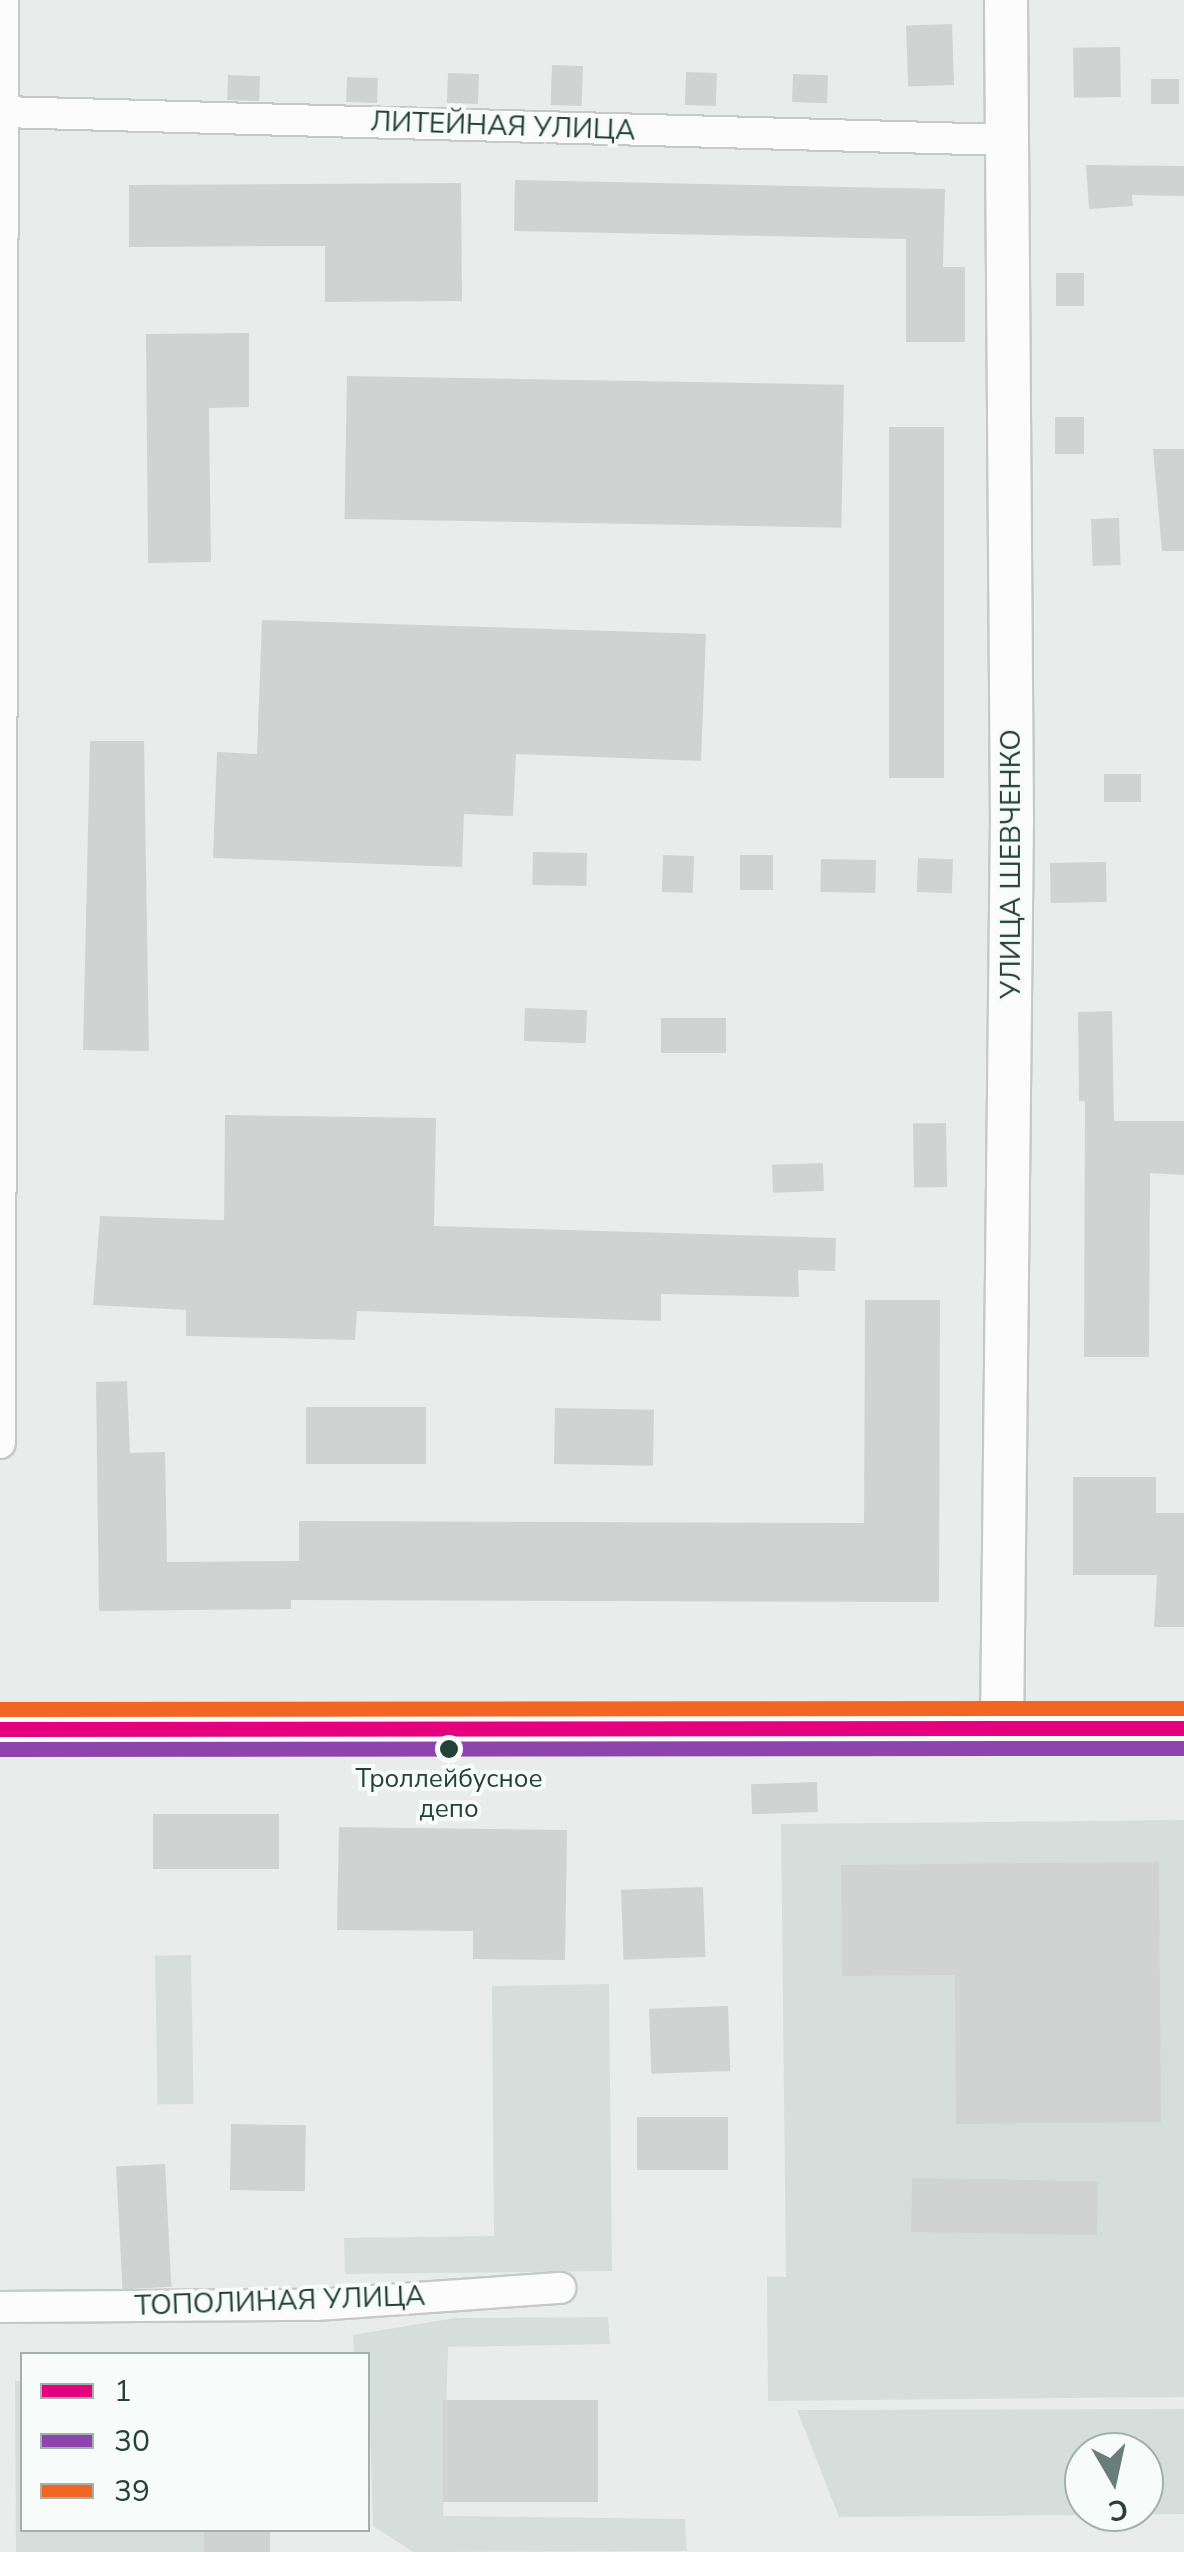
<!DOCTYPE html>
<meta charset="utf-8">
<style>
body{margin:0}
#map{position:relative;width:1184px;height:2552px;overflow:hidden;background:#e8edeb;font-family:"Nunito Sans",sans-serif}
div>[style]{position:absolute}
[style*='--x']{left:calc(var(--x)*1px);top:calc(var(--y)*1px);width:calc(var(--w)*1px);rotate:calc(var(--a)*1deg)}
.built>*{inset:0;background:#d6dedb;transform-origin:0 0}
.building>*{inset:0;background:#cfd4d2;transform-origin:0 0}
.roads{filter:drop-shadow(2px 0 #c5cac8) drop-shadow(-2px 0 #c5cac8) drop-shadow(0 2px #c5cac8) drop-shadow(0 -2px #c5cac8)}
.street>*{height:30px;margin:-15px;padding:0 15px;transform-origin:15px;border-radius:15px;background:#fcfcfc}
.secondary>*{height:42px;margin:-21px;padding:0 21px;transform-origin:21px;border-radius:21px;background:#fcfcfc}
.bus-1>*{height:15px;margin:-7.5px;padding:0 7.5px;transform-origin:7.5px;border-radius:7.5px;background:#e5007d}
.bus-2>*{height:15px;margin:-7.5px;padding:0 7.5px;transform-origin:7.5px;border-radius:7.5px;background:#8e44ad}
.bus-3>*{height:15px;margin:-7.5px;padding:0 7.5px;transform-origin:7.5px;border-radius:7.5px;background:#f26522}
.dots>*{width:28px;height:28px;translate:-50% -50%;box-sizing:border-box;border:5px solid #f7fbf9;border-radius:50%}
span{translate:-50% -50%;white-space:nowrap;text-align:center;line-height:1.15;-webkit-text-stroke:8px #f7fbf9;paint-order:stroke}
.bus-label{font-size:26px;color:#24423a}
.street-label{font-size:28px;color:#24423a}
.legend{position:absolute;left:20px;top:2352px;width:350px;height:180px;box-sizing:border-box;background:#f7fbf9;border:2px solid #a3b1ad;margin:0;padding:12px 18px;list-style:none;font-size:30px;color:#24423a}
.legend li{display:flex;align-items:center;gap:20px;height:50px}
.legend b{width:50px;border:2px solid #a3b1ad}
.north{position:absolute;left:1064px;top:2432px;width:100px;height:100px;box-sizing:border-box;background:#f7fbf9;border:2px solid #a3b1ad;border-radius:50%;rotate:171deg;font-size:28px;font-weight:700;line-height:40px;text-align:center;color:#24423a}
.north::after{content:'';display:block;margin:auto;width:35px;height:45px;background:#697e78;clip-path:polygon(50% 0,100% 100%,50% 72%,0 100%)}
</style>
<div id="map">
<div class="built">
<div style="clip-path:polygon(1184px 1820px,1184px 2397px,768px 2401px,767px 2277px,786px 2277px,781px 1824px)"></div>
<div style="left:191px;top:1955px;width:149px;height:36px;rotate:89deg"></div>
<div style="clip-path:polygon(609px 1984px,612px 2271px,345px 2274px,344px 2238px,494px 2236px,492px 1986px)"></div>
<div style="clip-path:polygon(608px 2317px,610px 2344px,448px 2347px,443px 2516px,685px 2519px,687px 2551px,413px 2552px,373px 2526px,368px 2354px,354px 2354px,353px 2335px,455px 2318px)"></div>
<div style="clip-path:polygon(15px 2381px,22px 2381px,22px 2530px,204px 2530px,205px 2552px,16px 2552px)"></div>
<div style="clip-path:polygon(evenodd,1184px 2409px,1184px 2514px,839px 2517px,797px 2410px,1184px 2409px,1084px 2452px,1144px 2452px,1144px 2512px,1084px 2512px,1084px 2452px)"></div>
</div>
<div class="building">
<div style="left:952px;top:24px;width:61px;height:46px;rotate:88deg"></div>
<div style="left:1120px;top:47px;width:50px;height:47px;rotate:89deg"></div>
<div style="left:552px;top:65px;width:31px;height:40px;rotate:2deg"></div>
<div style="left:686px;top:72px;width:31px;height:33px;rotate:2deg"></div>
<div style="left:448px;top:73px;width:31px;height:30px;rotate:2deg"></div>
<div style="left:793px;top:74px;width:35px;height:28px;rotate:2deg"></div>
<div style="left:228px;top:75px;width:32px;height:25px;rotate:2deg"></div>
<div style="left:347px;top:77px;width:31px;height:25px;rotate:2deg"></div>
<div style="left:1179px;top:79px;width:25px;height:28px;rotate:90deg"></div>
<div style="clip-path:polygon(1086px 165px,1184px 166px,1184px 196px,1132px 195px,1133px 206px,1089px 209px)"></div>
<div style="clip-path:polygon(515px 180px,945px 189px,943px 267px,965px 267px,965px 342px,906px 342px,906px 239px,514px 231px)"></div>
<div style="clip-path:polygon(461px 183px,462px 301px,325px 302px,325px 246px,129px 247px,129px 185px)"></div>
<div style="left:1084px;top:273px;width:33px;height:28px;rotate:90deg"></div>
<div style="clip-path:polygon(249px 333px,249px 407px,209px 408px,211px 562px,148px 563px,146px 334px)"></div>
<div style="left:347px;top:376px;width:497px;height:143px;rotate:1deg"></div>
<div style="left:1055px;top:417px;width:29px;height:37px"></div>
<div style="left:889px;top:427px;width:55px;height:351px"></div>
<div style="clip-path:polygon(1153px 449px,1184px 449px,1184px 551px,1162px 551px)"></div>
<div style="left:1119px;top:518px;width:47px;height:28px;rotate:88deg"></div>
<div style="clip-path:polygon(262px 620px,706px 634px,701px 761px,516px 754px,513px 816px,464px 814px,462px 867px,213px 858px,217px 752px,257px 754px)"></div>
<div style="clip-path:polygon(90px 741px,144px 741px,149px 1051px,83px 1050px)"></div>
<div style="left:1104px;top:774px;width:37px;height:28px"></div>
<div style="left:533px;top:852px;width:54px;height:33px;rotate:1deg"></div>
<div style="left:663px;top:855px;width:31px;height:37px;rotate:2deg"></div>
<div style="left:740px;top:855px;width:33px;height:35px"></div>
<div style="left:918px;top:858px;width:35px;height:34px;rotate:2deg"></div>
<div style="left:821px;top:859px;width:55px;height:33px;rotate:1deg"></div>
<div style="left:1106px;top:862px;width:40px;height:56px;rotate:89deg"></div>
<div style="left:525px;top:1008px;width:62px;height:33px;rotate:2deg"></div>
<div style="clip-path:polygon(1112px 1011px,1114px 1121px,1184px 1121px,1184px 1175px,1150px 1173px,1149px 1357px,1084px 1357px,1085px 1101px,1079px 1101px,1078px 1012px)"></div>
<div style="left:661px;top:1018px;width:65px;height:35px"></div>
<div style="clip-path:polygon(225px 1115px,436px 1118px,434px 1226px,836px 1238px,835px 1271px,798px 1270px,799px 1297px,661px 1294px,661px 1321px,357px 1311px,355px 1340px,186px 1336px,186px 1310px,93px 1305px,100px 1216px,224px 1220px)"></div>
<div style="left:946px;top:1123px;width:64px;height:33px;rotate:89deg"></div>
<div style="left:823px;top:1163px;width:28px;height:51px;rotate:88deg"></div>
<div style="clip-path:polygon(865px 1300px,940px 1300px,939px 1602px,291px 1600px,291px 1609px,99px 1611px,96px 1382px,127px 1381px,130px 1453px,165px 1452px,167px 1562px,299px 1561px,299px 1521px,864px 1523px)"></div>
<div style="left:306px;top:1407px;width:120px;height:57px"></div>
<div style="left:555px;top:1408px;width:99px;height:56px;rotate:1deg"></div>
<div style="clip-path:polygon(1073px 1477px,1156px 1477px,1156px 1513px,1184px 1513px,1184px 1627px,1154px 1627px,1157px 1575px,1073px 1575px)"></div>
<div style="left:817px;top:1782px;width:30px;height:66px;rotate:88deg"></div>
<div style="left:279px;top:1814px;width:55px;height:126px;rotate:90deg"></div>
<div style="clip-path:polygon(339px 1827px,567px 1830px,565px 1960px,473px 1959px,473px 1931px,337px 1930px)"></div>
<div style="clip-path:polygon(1159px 1862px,1161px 2122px,956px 2124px,955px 1975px,842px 1976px,841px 1865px)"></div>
<div style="left:703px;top:1887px;width:70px;height:82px;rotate:88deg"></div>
<div style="left:728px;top:2006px;width:65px;height:79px;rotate:88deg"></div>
<div style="left:637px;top:2117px;width:91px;height:53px"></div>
<div style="left:231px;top:2124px;width:75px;height:66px;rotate:1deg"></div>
<div style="left:165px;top:2164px;width:123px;height:49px;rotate:87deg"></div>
<div style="left:912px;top:2178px;width:186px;height:54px;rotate:1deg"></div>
<div style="left:598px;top:2400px;width:102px;height:155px;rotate:90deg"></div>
<div style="left:204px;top:2530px;width:66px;height:22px"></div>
</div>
<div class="roads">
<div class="street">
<div style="--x:3;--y:112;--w:1001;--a:1.6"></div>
<div style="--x:0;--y:1443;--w:1443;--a:-89.88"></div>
<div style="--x:0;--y:2307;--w:316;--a:-0.4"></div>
<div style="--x:316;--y:2305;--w:245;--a:-4"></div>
</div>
<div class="secondary">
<div style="--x:1002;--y:1728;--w:907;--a:-89.37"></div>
<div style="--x:1012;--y:821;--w:821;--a:-90.42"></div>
<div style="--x:0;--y:1729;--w:1184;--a:-0.05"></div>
</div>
</div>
<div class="bus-1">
<div style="--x:0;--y:1729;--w:1184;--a:-0.05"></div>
</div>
<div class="bus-2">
<div style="--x:0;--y:1749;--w:1184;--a:-0.05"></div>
</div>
<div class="bus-3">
<div style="--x:0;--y:1709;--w:1184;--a:-0.05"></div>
</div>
<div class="dots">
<div style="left:449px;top:1749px;background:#24423a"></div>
</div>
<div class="bus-label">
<span style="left:449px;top:1794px">Троллейбусное<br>депо</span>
</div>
<div class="street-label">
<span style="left:503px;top:126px;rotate:2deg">ЛИТЕЙНАЯ УЛИЦА</span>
<span style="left:1011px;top:864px;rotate:-90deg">УЛИЦА ШЕВЧЕНКО</span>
<span style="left:280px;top:2301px;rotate:-2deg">ТОПОЛИНАЯ УЛИЦА</span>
</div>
<ul class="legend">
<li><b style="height:12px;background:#e5007d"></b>1</li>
<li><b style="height:12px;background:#8e44ad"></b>30</li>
<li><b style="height:12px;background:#f26522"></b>39</li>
</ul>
<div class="north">С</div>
</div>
